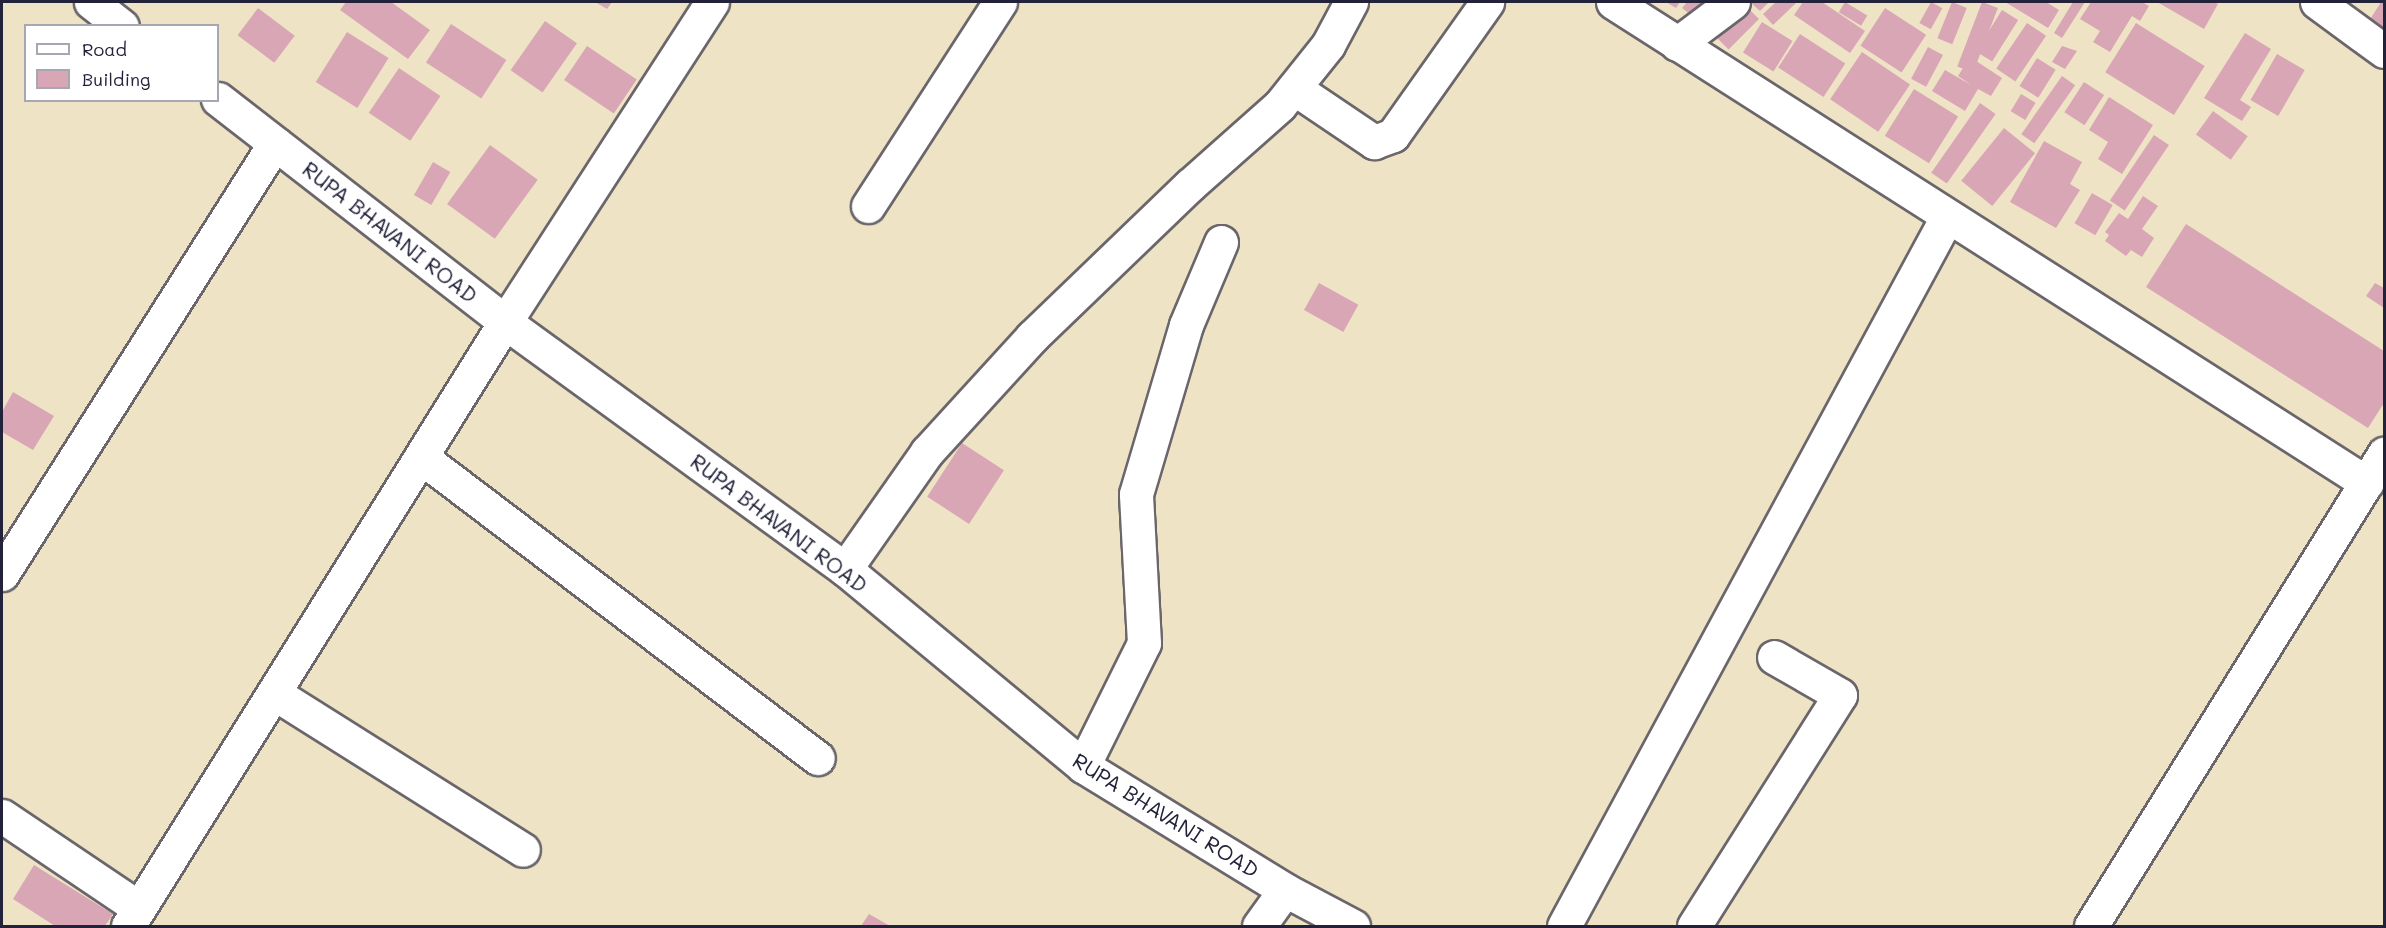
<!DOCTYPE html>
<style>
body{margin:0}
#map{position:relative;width:2386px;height:928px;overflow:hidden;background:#efe3c5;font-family:Mali,sans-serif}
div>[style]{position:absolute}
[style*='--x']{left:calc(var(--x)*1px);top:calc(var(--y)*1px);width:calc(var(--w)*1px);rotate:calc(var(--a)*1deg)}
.building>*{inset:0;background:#d9a6b6;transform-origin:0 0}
.roads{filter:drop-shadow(2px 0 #6a666b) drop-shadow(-2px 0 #6a666b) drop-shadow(0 2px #6a666b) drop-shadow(0 -2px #6a666b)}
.minor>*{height:33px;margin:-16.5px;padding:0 16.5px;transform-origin:16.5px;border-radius:16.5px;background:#fff}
.tertiary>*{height:33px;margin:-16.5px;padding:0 16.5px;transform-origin:16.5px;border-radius:16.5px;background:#fff}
span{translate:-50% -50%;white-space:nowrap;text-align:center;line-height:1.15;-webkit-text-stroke:4.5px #fff;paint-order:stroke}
.street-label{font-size:21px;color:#22223b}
.frame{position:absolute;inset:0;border:3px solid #22223b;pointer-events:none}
.legend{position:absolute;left:24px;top:24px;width:195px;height:78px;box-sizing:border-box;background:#fff;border:2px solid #a7a7b1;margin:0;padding:8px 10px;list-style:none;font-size:18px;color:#22223b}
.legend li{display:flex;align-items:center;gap:12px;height:30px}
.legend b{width:30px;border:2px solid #a7a7b1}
</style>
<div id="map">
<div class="building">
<div style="clip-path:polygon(346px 2px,391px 2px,430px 30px,408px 59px,340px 10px)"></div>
<div style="clip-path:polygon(595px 2px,612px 2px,607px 9px)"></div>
<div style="clip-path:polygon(1666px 2px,1680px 2px,1676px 8px)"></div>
<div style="clip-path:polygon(1687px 2px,1716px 2px,1700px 22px,1682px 8px)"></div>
<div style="left:1742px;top:2px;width:24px;height:43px;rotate:45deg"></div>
<div style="clip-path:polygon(1750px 2px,1769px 2px,1760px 11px)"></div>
<div style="clip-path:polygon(1776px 2px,1796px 3px,1773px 25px,1763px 14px)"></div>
<div style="clip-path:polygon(1803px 2px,1822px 2px,1865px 31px,1850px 53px,1794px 15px)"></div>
<div style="left:1845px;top:2px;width:26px;height:12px;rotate:31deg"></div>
<div style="left:1931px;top:2px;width:13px;height:24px;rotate:29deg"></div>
<div style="left:1952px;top:2px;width:16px;height:39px;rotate:22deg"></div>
<div style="left:1982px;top:2px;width:17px;height:69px;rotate:21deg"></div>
<div style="clip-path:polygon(2005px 2px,2046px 2px,2059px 10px,2048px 28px)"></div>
<div style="clip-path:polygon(2073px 2px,2085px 2px,2062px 38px,2054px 33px)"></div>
<div style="clip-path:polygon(2091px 2px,2142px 2px,2149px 6px,2140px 21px,2132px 16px,2110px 52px,2093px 42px,2100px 31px,2080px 19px)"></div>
<div style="clip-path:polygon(2157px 2px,2214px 2px,2218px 4px,2204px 29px)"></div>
<div style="clip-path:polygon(2381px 2px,2384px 2px,2384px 30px,2369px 21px)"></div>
<div style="left:258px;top:8px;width:46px;height:34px;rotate:37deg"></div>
<div style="left:1885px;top:8px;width:49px;height:45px;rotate:33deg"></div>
<div style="left:2002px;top:10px;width:19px;height:49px;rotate:32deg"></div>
<div style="left:545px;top:21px;width:39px;height:60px;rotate:35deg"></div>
<div style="left:1762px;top:22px;width:36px;height:36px;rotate:32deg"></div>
<div style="left:2027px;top:23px;width:23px;height:55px;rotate:34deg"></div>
<div style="left:2136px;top:23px;width:81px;height:58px;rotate:32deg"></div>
<div style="left:451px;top:24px;width:66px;height:46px;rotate:33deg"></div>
<div style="left:347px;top:32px;width:49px;height:59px;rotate:32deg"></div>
<div style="clip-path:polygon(2245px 33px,2271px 49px,2240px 100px,2251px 107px,2242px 121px,2204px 98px)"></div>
<div style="left:1800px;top:34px;width:54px;height:40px;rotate:33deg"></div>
<div style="left:587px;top:46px;width:60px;height:41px;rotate:34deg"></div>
<div style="clip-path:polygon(2062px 46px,2077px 51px,2065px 69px,2052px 62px)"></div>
<div style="left:1928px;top:47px;width:17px;height:36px;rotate:28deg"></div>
<div style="left:1862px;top:52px;width:58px;height:57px;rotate:34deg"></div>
<div style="left:2277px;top:54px;width:32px;height:53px;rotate:30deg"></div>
<div style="clip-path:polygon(1970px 57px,2002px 78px,1991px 96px,1978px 89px,1965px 111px,1932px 91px,1945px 70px,1971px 85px,1958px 76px)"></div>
<div style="left:2037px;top:58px;width:22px;height:33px;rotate:32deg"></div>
<div style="left:399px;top:68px;width:50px;height:54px;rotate:34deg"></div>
<div style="left:2062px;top:76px;width:16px;height:71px;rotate:35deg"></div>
<div style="left:2084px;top:82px;width:24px;height:36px;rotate:33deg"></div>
<div style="left:1914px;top:89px;width:52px;height:55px;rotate:32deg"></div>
<div style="left:2021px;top:94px;width:17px;height:20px;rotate:31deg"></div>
<div style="clip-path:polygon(2109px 97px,2153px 125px,2122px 174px,2098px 159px,2108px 142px,2089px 130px)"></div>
<div style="left:1980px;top:103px;width:19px;height:85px;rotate:35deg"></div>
<div style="left:2213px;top:111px;width:43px;height:29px;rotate:36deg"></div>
<div style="left:2004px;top:128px;width:40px;height:68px;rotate:39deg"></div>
<div style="left:2154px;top:135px;width:18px;height:79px;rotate:34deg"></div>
<div style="clip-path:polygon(2044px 141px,2082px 162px,2070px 184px,2080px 190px,2056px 228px,2010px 202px)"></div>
<div style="left:490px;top:145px;width:59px;height:73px;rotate:36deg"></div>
<div style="left:433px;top:162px;width:20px;height:38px;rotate:30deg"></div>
<div style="left:2092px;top:193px;width:24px;height:35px;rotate:30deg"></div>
<div style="clip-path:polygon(2143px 196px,2158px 206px,2142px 229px,2154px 238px,2142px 257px,2131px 250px,2126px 256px,2105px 241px,2109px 235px,2105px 232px,2119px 213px,2128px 219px)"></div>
<div style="clip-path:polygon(2186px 224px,2384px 351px,2384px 403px,2368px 428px,2146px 287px)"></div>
<div style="left:1319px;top:283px;width:45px;height:31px;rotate:29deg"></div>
<div style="clip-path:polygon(2375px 283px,2384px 288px,2384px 308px,2366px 296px)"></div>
<div style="clip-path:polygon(13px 392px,54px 416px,33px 450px,2px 432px,2px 412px)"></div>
<div style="left:962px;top:443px;width:50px;height:64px;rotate:33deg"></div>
<div style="clip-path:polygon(34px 865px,113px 914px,105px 926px,55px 926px,13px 899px)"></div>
<div style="clip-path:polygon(869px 914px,890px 926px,861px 926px)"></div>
</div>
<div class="roads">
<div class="minor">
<div style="--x:1613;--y:2;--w:894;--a:32.54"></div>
<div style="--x:2317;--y:2;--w:83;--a:36.2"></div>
<div style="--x:1677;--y:44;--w:70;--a:-36.9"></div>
<div style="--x:1294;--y:88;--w:97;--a:34"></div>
<div style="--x:1374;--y:142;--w:20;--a:-20"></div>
<div style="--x:1393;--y:135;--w:163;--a:-54.7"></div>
<div style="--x:868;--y:206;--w:243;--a:-57.1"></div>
<div style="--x:421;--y:457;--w:498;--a:37.2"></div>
<div style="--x:845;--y:569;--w:143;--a:-55"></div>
<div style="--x:927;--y:452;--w:156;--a:-47.6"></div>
<div style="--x:1032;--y:337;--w:219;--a:-43.9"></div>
<div style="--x:1190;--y:185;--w:120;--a:-41.6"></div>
<div style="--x:1280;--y:105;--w:77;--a:-51.3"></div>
<div style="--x:1328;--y:45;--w:49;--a:-61.9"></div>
<div style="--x:2;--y:574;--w:510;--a:-57.65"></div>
<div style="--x:274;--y:693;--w:294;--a:32.2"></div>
<div style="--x:1083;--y:766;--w:137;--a:-63.6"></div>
<div style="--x:1144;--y:643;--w:149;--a:-93.1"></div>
<div style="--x:1136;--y:494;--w:176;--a:-73.5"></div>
<div style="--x:1186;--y:325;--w:90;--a:-67.1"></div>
<div style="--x:2;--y:816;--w:165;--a:33.9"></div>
<div style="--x:128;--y:926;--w:712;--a:-58.03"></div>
<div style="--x:505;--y:322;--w:381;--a:-57.1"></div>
<div style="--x:1259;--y:926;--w:44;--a:-54.2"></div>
<div style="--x:1564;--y:926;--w:806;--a:-61.62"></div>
<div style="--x:1694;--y:926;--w:273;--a:-57.7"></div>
<div style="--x:1840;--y:695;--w:76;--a:-150.1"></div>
</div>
<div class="tertiary">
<div style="--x:91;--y:2;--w:39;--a:38"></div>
<div style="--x:218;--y:99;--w:363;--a:37.8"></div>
<div style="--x:505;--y:322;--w:420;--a:36"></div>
<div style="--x:845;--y:569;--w:309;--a:39.6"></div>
<div style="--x:1083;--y:766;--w:237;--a:31.5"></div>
<div style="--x:1285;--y:890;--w:77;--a:27.9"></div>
<div style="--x:2091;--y:926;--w:556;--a:-58.17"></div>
</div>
</div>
<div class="street-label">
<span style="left:390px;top:232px;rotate:38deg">RUPA BHAVANI ROAD</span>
<span style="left:779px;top:523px;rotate:37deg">RUPA BHAVANI ROAD</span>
<span style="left:1166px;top:815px;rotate:32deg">RUPA BHAVANI ROAD</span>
</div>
<div class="frame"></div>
<ul class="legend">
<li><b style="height:8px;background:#fff"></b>Road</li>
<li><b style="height:16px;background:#d9a6b6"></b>Building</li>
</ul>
</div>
